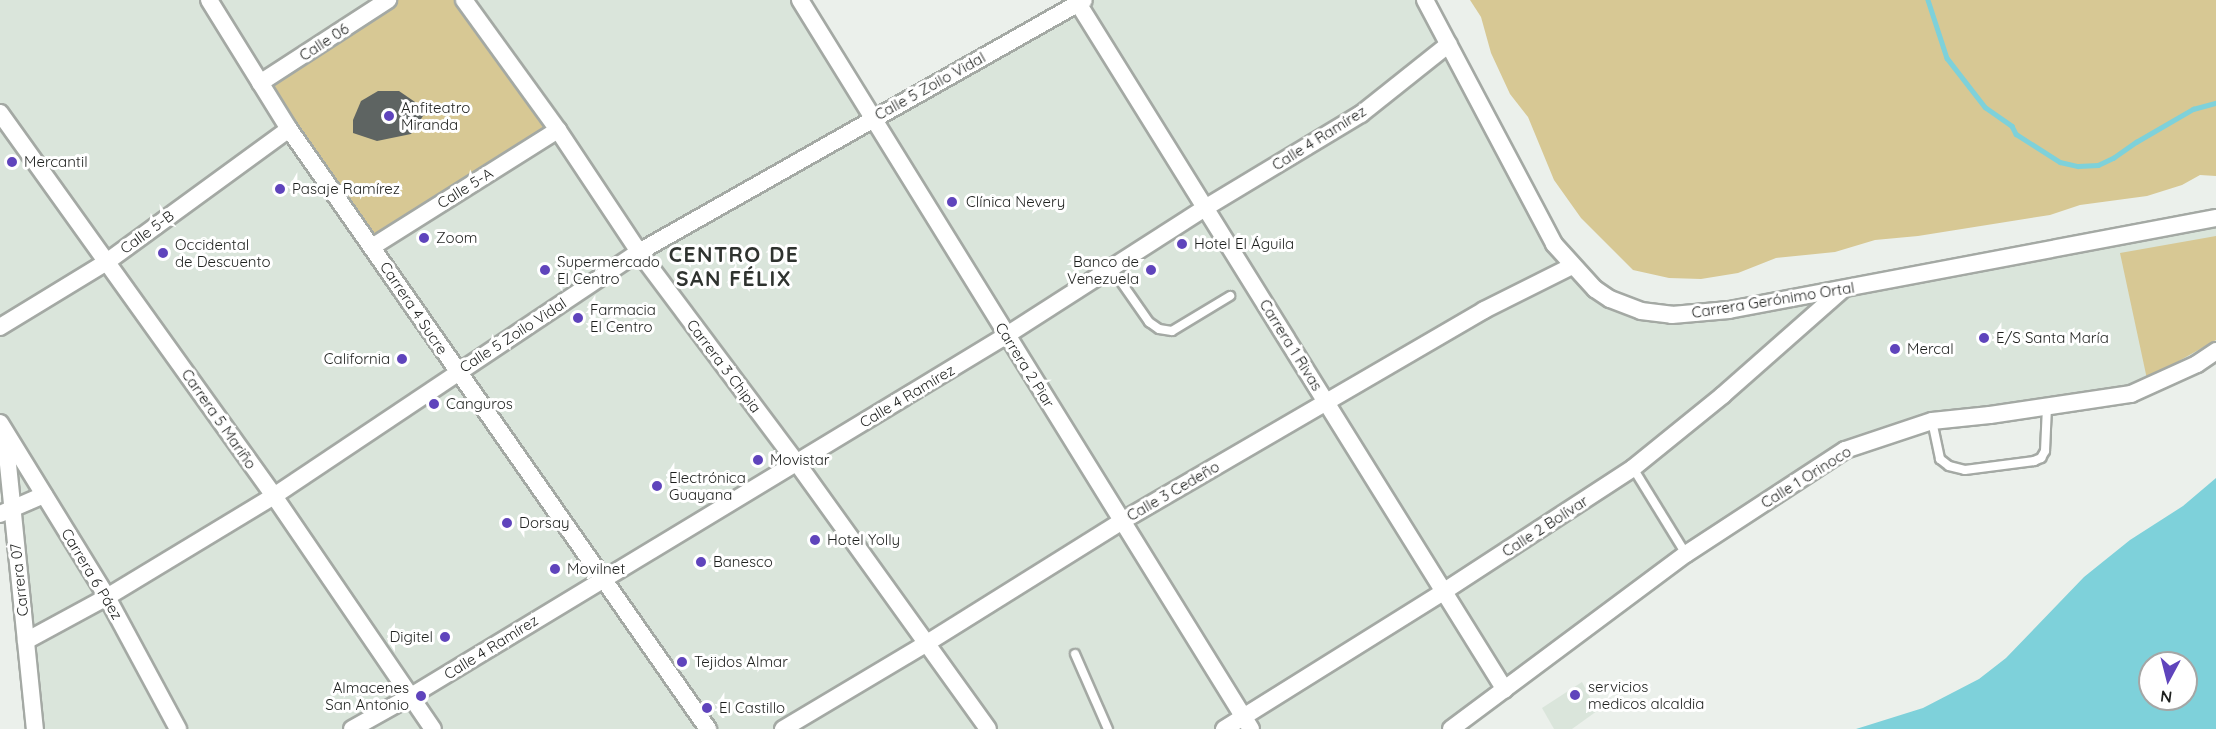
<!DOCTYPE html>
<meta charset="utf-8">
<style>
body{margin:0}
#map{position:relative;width:2216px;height:729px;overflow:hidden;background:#ebf0eb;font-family:Quicksand,sans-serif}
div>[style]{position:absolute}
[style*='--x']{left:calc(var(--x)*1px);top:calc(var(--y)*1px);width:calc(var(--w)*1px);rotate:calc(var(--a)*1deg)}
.built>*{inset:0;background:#dae5db}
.green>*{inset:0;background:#d7c894}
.water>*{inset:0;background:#7ed1da}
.stream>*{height:4.5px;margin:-2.25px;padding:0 2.25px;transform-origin:2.25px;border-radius:2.25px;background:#7ed1da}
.building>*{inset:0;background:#5e6462}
.roads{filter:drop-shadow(2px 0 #a4a9a4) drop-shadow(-2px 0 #a4a9a4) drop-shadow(0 2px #a4a9a4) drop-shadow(0 -2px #a4a9a4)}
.service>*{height:8px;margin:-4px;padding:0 4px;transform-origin:4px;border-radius:4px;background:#fff}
.minor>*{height:16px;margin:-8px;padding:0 8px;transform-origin:8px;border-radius:8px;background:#fff}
.dots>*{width:16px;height:16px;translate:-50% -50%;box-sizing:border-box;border:3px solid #fff;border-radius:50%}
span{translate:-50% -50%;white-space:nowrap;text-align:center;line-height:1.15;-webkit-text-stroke:6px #fff;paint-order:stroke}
.street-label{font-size:15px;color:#1e201e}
.poi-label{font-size:15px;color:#1e201e}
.left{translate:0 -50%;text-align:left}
.right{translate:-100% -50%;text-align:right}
.district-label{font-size:21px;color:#2f332f;font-weight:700;letter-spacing:1.5px}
.north{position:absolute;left:2138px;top:651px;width:60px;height:60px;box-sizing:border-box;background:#fff;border:2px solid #a5a6a5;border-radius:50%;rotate:187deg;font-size:16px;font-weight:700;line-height:24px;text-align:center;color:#1e201e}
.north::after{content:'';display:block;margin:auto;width:21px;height:27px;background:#5f44bc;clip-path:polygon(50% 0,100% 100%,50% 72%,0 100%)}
</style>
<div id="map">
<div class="built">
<div style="clip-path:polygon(0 0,800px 0,873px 118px,1084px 0,1425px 0,1582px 277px,1657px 314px,2216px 218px,2216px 351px,2131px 394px,1990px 415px,1845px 450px,1451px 729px,35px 729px,0 423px)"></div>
<div style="clip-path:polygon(1582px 682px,1597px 711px,1572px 729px,1554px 729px,1542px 708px)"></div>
</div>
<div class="green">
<div style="clip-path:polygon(397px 0,457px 0,550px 129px,373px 239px,267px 84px)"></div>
<div style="clip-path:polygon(1470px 0,2216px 0,2216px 176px,2200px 175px,2182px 185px,2147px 196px,2080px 205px,2050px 215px,1918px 236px,1875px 240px,1835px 252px,1776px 258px,1738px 273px,1701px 279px,1669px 278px,1633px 270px,1581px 218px,1554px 180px,1528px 117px,1510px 94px,1491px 53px,1481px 17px)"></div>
<div style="clip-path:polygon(2216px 236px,2216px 340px,2147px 379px,2120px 253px)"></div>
</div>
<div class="water">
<div style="clip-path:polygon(evenodd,2216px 478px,2216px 729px,1856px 729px,1923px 708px,1979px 679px,2006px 658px,2084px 577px,2130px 540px,2183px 506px,2216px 478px,2150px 663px,2186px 663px,2186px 699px,2150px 699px,2150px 663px)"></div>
</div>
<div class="stream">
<div style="--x:1928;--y:0;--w:61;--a:71.9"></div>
<div style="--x:1947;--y:58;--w:62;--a:52.2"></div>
<div style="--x:1985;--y:107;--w:33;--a:35"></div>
<div style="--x:2012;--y:126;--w:9;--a:63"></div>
<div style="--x:2016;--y:134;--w:52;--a:32.5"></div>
<div style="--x:2060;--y:162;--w:18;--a:13"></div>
<div style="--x:2078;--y:166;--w:20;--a:-3"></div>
<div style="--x:2098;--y:165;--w:17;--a:-25"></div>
<div style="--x:2113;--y:158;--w:28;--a:-35"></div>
<div style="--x:2136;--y:142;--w:66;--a:-30.1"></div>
<div style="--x:2193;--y:109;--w:24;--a:-15"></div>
</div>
<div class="building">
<div style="clip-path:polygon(378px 91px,399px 91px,418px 104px,425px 113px,411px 134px,377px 141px,353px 133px,353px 120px,361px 101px)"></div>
</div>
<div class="roads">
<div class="service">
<div style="--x:1112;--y:269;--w:65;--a:55.1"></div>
<div style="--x:1149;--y:322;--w:12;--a:35"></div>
<div style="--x:1159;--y:329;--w:13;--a:9"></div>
<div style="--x:1172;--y:331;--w:68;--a:-31.1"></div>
<div style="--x:1932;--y:421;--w:39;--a:78"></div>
<div style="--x:1940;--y:459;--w:11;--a:38"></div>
<div style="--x:1949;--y:466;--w:16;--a:14"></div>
<div style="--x:1965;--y:470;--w:70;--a:-7.4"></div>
<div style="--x:2034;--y:461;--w:8;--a:-23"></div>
<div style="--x:2041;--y:458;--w:8;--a:-60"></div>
<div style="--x:2045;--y:451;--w:44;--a:-87.4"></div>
<div style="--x:1633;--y:468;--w:101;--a:58.4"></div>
<div style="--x:1075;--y:654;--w:82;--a:66.3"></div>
</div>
<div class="minor">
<div style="--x:209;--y:0;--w:152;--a:58.2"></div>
<div style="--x:289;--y:129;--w:732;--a:55.07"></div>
<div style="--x:464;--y:0;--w:160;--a:54.1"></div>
<div style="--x:558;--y:130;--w:146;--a:56.4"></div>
<div style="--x:639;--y:252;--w:264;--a:53.2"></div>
<div style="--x:797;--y:463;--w:327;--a:54.3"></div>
<div style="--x:800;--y:0;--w:857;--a:58.26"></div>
<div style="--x:1076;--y:0;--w:812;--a:58.13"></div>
<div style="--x:1425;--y:0;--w:276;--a:62.1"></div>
<div style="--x:1554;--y:244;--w:61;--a:47.7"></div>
<div style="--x:1595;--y:289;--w:18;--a:34"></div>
<div style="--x:1610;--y:299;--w:33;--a:21"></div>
<div style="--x:1641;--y:311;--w:31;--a:7"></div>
<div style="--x:1672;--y:315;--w:57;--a:-5"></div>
<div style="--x:1729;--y:310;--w:496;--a:-10.7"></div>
<div style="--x:260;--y:83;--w:153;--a:-33"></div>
<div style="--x:0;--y:113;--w:471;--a:54.4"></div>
<div style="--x:274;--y:496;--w:282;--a:55.7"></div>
<div style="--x:372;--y:247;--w:220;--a:-32.2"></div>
<div style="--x:0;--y:327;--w:127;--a:-31.4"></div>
<div style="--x:108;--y:261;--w:224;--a:-36.1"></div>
<div style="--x:0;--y:423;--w:204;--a:58.4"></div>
<div style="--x:107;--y:597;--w:150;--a:61.7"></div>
<div style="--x:5;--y:435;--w:296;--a:84.2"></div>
<div style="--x:0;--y:514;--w:48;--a:-23.4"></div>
<div style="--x:26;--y:641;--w:92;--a:-28.5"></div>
<div style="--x:107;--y:597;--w:195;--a:-31.2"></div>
<div style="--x:274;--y:496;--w:439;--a:-33.8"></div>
<div style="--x:639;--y:252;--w:511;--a:-29.52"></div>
<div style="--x:352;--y:729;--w:68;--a:-29.2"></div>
<div style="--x:411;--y:696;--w:697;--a:-31.2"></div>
<div style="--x:1007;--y:335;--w:235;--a:-32.7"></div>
<div style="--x:1205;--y:208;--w:182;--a:-31.1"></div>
<div style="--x:1361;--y:114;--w:112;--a:-38.5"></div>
<div style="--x:783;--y:729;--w:168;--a:-30.8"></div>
<div style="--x:927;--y:643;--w:230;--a:-32"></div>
<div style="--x:1122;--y:521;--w:419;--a:-30.2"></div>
<div style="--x:1484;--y:310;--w:98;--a:-26.6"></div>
<div style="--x:1224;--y:729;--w:258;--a:-32"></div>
<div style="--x:1443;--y:592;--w:227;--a:-33.1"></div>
<div style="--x:1633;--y:468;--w:116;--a:-39"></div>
<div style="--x:1723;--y:395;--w:159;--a:-41.4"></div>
<div style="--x:1451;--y:729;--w:293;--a:-36.7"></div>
<div style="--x:1686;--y:554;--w:190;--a:-33.2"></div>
<div style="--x:1845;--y:450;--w:92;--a:-18.4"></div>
<div style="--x:1932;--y:421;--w:58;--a:-5.9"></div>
<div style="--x:1990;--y:415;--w:143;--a:-8.5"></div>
<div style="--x:2131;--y:394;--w:72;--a:-24.4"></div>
<div style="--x:2197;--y:364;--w:23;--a:-34"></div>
</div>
</div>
<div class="dots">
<div style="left:389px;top:116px;background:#5f44bc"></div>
<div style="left:12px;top:162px;background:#5f44bc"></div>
<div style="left:280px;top:189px;background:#5f44bc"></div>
<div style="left:952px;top:202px;background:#5f44bc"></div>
<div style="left:424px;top:238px;background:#5f44bc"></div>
<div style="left:1182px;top:244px;background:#5f44bc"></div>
<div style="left:163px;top:253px;background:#5f44bc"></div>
<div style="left:545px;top:270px;background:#5f44bc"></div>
<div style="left:1151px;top:270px;background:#5f44bc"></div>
<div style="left:578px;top:318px;background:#5f44bc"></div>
<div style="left:1984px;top:338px;background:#5f44bc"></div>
<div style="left:1895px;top:349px;background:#5f44bc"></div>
<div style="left:402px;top:359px;background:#5f44bc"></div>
<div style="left:434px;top:404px;background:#5f44bc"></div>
<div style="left:758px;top:460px;background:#5f44bc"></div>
<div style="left:657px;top:486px;background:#5f44bc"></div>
<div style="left:507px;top:523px;background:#5f44bc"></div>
<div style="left:815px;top:540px;background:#5f44bc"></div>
<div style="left:701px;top:562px;background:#5f44bc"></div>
<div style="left:555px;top:569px;background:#5f44bc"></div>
<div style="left:445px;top:637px;background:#5f44bc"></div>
<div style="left:682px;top:662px;background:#5f44bc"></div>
<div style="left:1575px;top:695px;background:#5f44bc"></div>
<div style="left:421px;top:696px;background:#5f44bc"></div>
<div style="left:707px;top:708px;background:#5f44bc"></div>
</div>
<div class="street-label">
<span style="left:324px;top:42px;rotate:-33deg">Calle 06</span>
<span style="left:930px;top:86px;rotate:-29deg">Calle 5 Zoilo Vidal</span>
<span style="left:1319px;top:138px;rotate:-32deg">Calle 4 Ramírez</span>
<span style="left:465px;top:188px;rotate:-32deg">Calle 5-A</span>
<span style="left:147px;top:232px;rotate:-36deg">Calle 5-B</span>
<span style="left:1773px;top:300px;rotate:-9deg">Carrera Gerónimo Ortal</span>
<span style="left:414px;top:308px;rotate:56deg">Carrera 4 Sucre</span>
<span style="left:513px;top:335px;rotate:-33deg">Calle 5 Zoilo Vidal</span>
<span style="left:1291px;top:345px;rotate:58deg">Carrera 1 Rivas</span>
<span style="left:1025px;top:365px;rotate:58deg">Carrera 2 Piar</span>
<span style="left:724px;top:366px;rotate:53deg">Carrera 3 Chipia</span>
<span style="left:907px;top:396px;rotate:-31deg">Calle 4 Ramírez</span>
<span style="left:219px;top:419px;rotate:55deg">Carrera 5 Mariño</span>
<span style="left:1806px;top:477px;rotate:-32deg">Calle 1 Orinoco</span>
<span style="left:1173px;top:491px;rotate:-30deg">Calle 3 Cedeño</span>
<span style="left:1545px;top:526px;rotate:-33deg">Calle 2 Bolívar</span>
<span style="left:92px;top:574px;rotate:59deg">Carrera 6 Páez</span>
<span style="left:19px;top:580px;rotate:-96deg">Carrera 07</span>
<span style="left:491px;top:647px;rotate:-32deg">Calle 4 Ramírez</span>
</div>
<div class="poi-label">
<span class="left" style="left:401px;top:116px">Anfiteatro<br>Miranda</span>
<span class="left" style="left:24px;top:162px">Mercantil</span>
<span class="left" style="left:292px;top:189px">Pasaje Ramírez</span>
<span class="left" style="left:966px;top:202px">Clínica Nevery</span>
<span class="left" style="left:436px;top:238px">Zoom</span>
<span class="left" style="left:175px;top:253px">Occidental<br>de Descuento</span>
<span class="left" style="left:1194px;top:244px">Hotel El Águila</span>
<span class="left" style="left:557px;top:270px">Supermercado<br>El Centro</span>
<span class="right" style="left:1139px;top:270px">Banco de<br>Venezuela</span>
<span class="left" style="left:590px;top:318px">Farmacia<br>El Centro</span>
<span class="left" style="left:1996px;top:338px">E/S Santa María</span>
<span class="left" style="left:1907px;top:349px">Mercal</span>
<span class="right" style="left:390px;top:359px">California</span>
<span class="left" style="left:446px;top:404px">Canguros</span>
<span class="left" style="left:770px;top:460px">Movistar</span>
<span class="left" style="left:669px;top:486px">Electrónica<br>Guayana</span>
<span class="left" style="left:519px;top:523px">Dorsay</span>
<span class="left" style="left:827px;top:540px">Hotel Yolly</span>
<span class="left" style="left:713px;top:562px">Banesco</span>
<span class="left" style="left:567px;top:569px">Movilnet</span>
<span class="right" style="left:433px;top:637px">Digitel</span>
<span class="left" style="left:694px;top:662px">Tejidos Almar</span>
<span class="left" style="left:1588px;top:695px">servicios<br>medicos alcaldia</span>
<span class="right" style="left:409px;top:696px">Almacenes<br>San Antonio</span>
<span class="left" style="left:719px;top:708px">El Castillo</span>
</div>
<div class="district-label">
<span style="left:734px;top:266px">CENTRO DE<br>SAN FÉLIX</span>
</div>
<div class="north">N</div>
</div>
